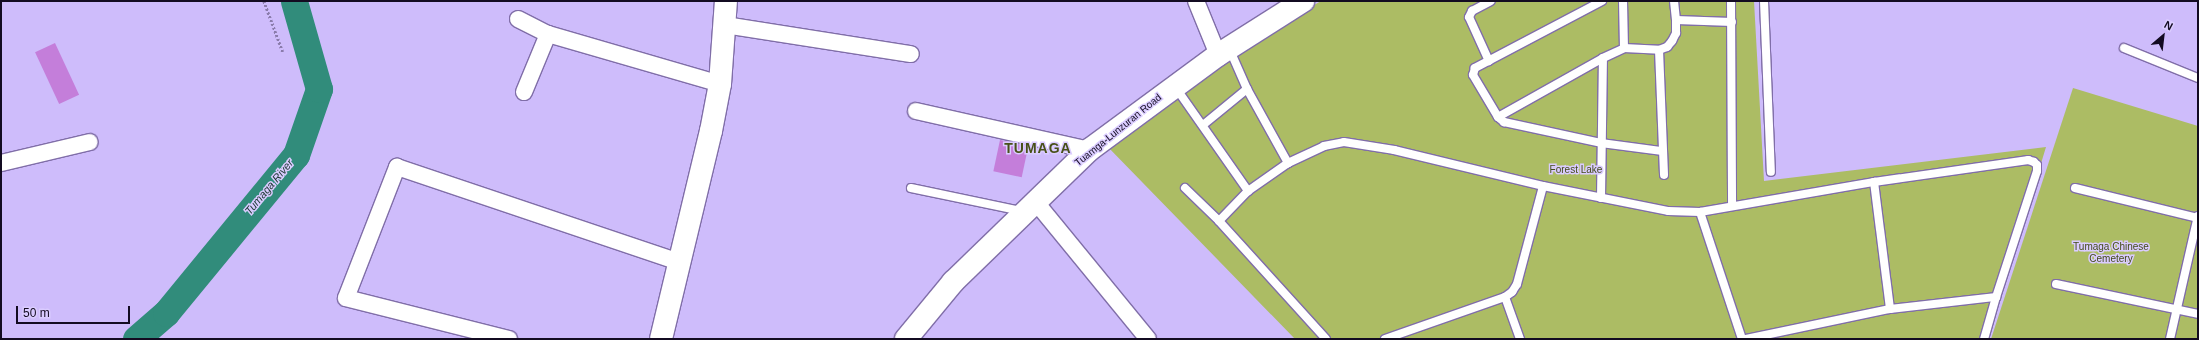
<!DOCTYPE html>
<html>
<head>
<meta charset="utf-8">
<style>
	body { margin:0 }
	#map { position:relative; width:2199px; height:340px; overflow:hidden; background:#cebcfb; font-family:Helvetica,sans-serif }
	div>[style] { position:absolute }
	[style*='--x'] { left:calc(var(--x)*1px); top:calc(var(--y)*1px); width:calc(var(--w)*1px); rotate:calc(var(--a)*1deg) }
	.green>* { inset:0; background:#acbc64 }
	.river>* { height:27px; margin:-13.5px; padding:0 13.5px; transform-origin:13.5px; border-radius:13.5px; background:#318c7b }
	.building>* { inset:0; background:#c47eda; transform-origin:0 0 }
	.path>* { height:2.5px; margin-top:-1.25px; transform-origin:0; background:repeating-linear-gradient(90deg,#8a7bab 0 2px,transparent 0 4px) }
	.roads { filter:drop-shadow(1px 0 #806ea8) drop-shadow(-1px 0 #806ea8) drop-shadow(0 1px #806ea8) drop-shadow(0 -1px #806ea8) }
	.lane>* { height:8px; margin:-4px; padding:0 4px; transform-origin:4px; border-radius:4px; background:#fff }
	.street>* { height:16px; margin:-8px; padding:0 8px; transform-origin:8px; border-radius:8px; background:#fff }
	.secondary>* { height:22px; margin:-11px; padding:0 11px; transform-origin:11px; border-radius:11px; background:#fff }
	span { translate:-50% -50%; white-space:nowrap; text-align:center; line-height:1.15; -webkit-text-stroke:3px #daccff; paint-order:stroke }
	.street-label { font-size:10px; color:#130b21 }
	.park-label { font-size:10px; color:#444c1b }
	.water-label { font-size:11px; color:#1a3630; font-style:italic }
	.district-label { font-size:14px; color:#485118; font-weight:700; letter-spacing:1px }
	.frame { position:absolute; inset:0; border:2px solid #130b21; pointer-events:none }
	.north { position:absolute; left:2143px; top:16px; width:40px; height:40px; -webkit-text-stroke:3px #daccff; paint-order:stroke; rotate:28deg; font-size:11px; font-weight:700; line-height:16px; text-align:center; color:#130b21 }
	.north::after { content:''; display:block; margin:auto; width:14px; height:18px; background:#130b21; clip-path:polygon(50% 0,100% 100%,50% 72%,0 100%) }
	.scale { position:absolute; left:16px; top:306px; width:114px; height:18px; box-sizing:border-box; border:2px solid #130b21; border-top:0; padding-left:5px; font-size:12px; line-height:14px; white-space:nowrap; color:#130b21; -webkit-text-stroke:3px #daccff; paint-order:stroke }
</style>
</head>
<body>
<div id="map">
	<div class="green">
		<i style="clip-path:polygon(1321px 1px,1754px 1px,1764px 181px,2046px 147px,1988px 339px,1295px 339px,1105px 144px,1235px 51px)"></i>
		<i style="clip-path:polygon(2073px 88px,2198px 126px,2198px 339px,1991px 339px)"></i>
	</div>
	<div class="river">
		<i style="--x:136;--y:339;--w:40;--a:-41"></i>
		<i style="--x:166;--y:313;--w:205;--a:-50.6"></i>
		<i style="--x:296;--y:155;--w:70;--a:-70.8"></i>
		<i style="--x:319;--y:89;--w:91;--a:-105.9"></i>
	</div>
	<div class="building">
		<i style="left:55px;top:43px;width:57px;height:22px;rotate:65deg"></i>
		<i style="left:1000px;top:140px;width:29px;height:32px;rotate:12deg"></i>
	</div>
	<div class="path">
		<i style="--x:264;--y:1;--w:54;--a:69.6"></i>
	</div>
	<div class="roads">
		<div class="lane">
			<i style="--x:1602;--y:1;--w:144;--a:152.2"></i>
			<i style="--x:1475;--y:68;--w:7;--a:106"></i>
			<i style="--x:1473;--y:75;--w:49;--a:59.2"></i>
			<i style="--x:1498;--y:117;--w:8;--a:40"></i>
			<i style="--x:1504;--y:122;--w:99;--a:12.2"></i>
			<i style="--x:1601;--y:143;--w:62;--a:7.5"></i>
			<i style="--x:1623;--y:1;--w:47;--a:88.8"></i>
			<i style="--x:1674;--y:1;--w:19;--a:84"></i>
			<i style="--x:1676;--y:20;--w:56;--a:2"></i>
			<i style="--x:1731;--y:1;--w:205;--a:89.7"></i>
			<i style="--x:1764;--y:1;--w:171;--a:87.7"></i>
			<i style="--x:1229;--y:48;--w:45;--a:66.3"></i>
			<i style="--x:1247;--y:89;--w:85;--a:61"></i>
			<i style="--x:2124;--y:48;--w:80;--a:22.1"></i>
			<i style="--x:1659;--y:50;--w:9;--a:-21"></i>
			<i style="--x:1667;--y:47;--w:8;--a:-50"></i>
			<i style="--x:1672;--y:41;--w:9;--a:-63"></i>
			<i style="--x:1676;--y:33;--w:13;--a:-90"></i>
			<i style="--x:1489;--y:61;--w:48;--a:-114.4"></i>
			<i style="--x:1469;--y:17;--w:7;--a:-63"></i>
			<i style="--x:1472;--y:11;--w:21;--a:-28"></i>
			<i style="--x:1176;--y:88;--w:126;--a:55"></i>
			<i style="--x:1498;--y:117;--w:120;--a:-29.3"></i>
			<i style="--x:1603;--y:58;--w:23;--a:-25"></i>
			<i style="--x:1624;--y:48;--w:35;--a:3"></i>
			<i style="--x:1659;--y:50;--w:125;--a:87.7"></i>
			<i style="--x:1203;--y:125;--w:57;--a:-39.3"></i>
			<i style="--x:1874;--y:182;--w:128;--a:82.8"></i>
			<i style="--x:911;--y:188;--w:112;--a:11.8"></i>
			<i style="--x:1185;--y:188;--w:47;--a:44.1"></i>
			<i style="--x:1219;--y:221;--w:159;--a:47.8"></i>
			<i style="--x:2075;--y:188;--w:127;--a:13.7"></i>
			<i style="--x:1601;--y:198;--w:140;--a:-89.2"></i>
			<i style="--x:1700;--y:212;--w:134;--a:71.7"></i>
			<i style="--x:1219;--y:221;--w:42;--a:-46"></i>
			<i style="--x:1248;--y:191;--w:49;--a:-35"></i>
			<i style="--x:1288;--y:163;--w:40;--a:-25"></i>
			<i style="--x:1324;--y:146;--w:20;--a:-11"></i>
			<i style="--x:1344;--y:142;--w:51;--a:9.1"></i>
			<i style="--x:1394;--y:150;--w:153;--a:13.6"></i>
			<i style="--x:1543;--y:186;--w:127;--a:11.3"></i>
			<i style="--x:1668;--y:211;--w:32;--a:2"></i>
			<i style="--x:1700;--y:212;--w:177;--a:-9.8"></i>
			<i style="--x:1874;--y:182;--w:156;--a:-8.1"></i>
			<i style="--x:2028;--y:160;--w:6;--a:18"></i>
			<i style="--x:2034;--y:162;--w:4;--a:45"></i>
			<i style="--x:2037;--y:165;--w:6;--a:90"></i>
			<i style="--x:2037;--y:171;--w:133;--a:108"></i>
			<i style="--x:1996;--y:297;--w:44;--a:105.9"></i>
			<i style="--x:2056;--y:284;--w:145;--a:11.9"></i>
			<i style="--x:1505;--y:297;--w:45;--a:70.3"></i>
			<i style="--x:1385;--y:339;--w:127;--a:-19.3"></i>
			<i style="--x:1505;--y:297;--w:9;--a:-36"></i>
			<i style="--x:1512;--y:292;--w:9;--a:-58"></i>
			<i style="--x:1517;--y:284;--w:101;--a:-75.1"></i>
			<i style="--x:1746;--y:339;--w:147;--a:-11.8"></i>
			<i style="--x:1890;--y:309;--w:107;--a:-6.5"></i>
			<i style="--x:2170;--y:339;--w:126;--a:-77.2"></i>
		</div>
		<div class="street">
			<i style="--x:1196;--y:1;--w:58;--a:67.8"></i>
			<i style="--x:518;--y:19;--w:34;--a:27"></i>
			<i style="--x:548;--y:34;--w:179;--a:16.2"></i>
			<i style="--x:725;--y:25;--w:188;--a:8.9"></i>
			<i style="--x:524;--y:92;--w:63;--a:-67.5"></i>
			<i style="--x:916;--y:111;--w:177;--a:12.7"></i>
			<i style="--x:1;--y:163;--w:91;--a:-13.3"></i>
			<i style="--x:1035;--y:201;--w:178;--a:50.7"></i>
			<i style="--x:509;--y:339;--w:168;--a:-165.9"></i>
			<i style="--x:346;--y:298;--w:141;--a:-68.7"></i>
			<i style="--x:397;--y:167;--w:298;--a:18.6"></i>
		</div>
		<div class="secondary">
			<i style="--x:661;--y:339;--w:214;--a:-76.5"></i>
			<i style="--x:711;--y:131;--w:48;--a:-79.2"></i>
			<i style="--x:720;--y:84;--w:83;--a:-85.9"></i>
			<i style="--x:906;--y:339;--w:74;--a:-50.5"></i>
			<i style="--x:953;--y:282;--w:190;--a:-44.1"></i>
			<i style="--x:1089;--y:150;--w:160;--a:-36.4"></i>
			<i style="--x:1218;--y:55;--w:101;--a:-32.4"></i>
		</div>
	</div>
	<div class="street-label">
		<span style="left:1118px;top:130px;rotate:-39deg">Tuamga-Lunzuran Road</span>
	</div>
	<div class="park-label">
		<span style="left:1576px;top:170px">Forest Lake</span>
		<span style="left:2111px;top:252px">Tumaga Chinese<br>Cemetery</span>
	</div>
	<div class="water-label">
		<span style="left:269px;top:187px;rotate:-50deg">Tumaga River</span>
	</div>
	<div class="district-label">
		<span style="left:1038px;top:148px">TUMAGA</span>
	</div>
	<div class="frame"></div>
	<div class="north">N</div>
	<div class="scale">50 m</div>
</div>
</body>
</html>
